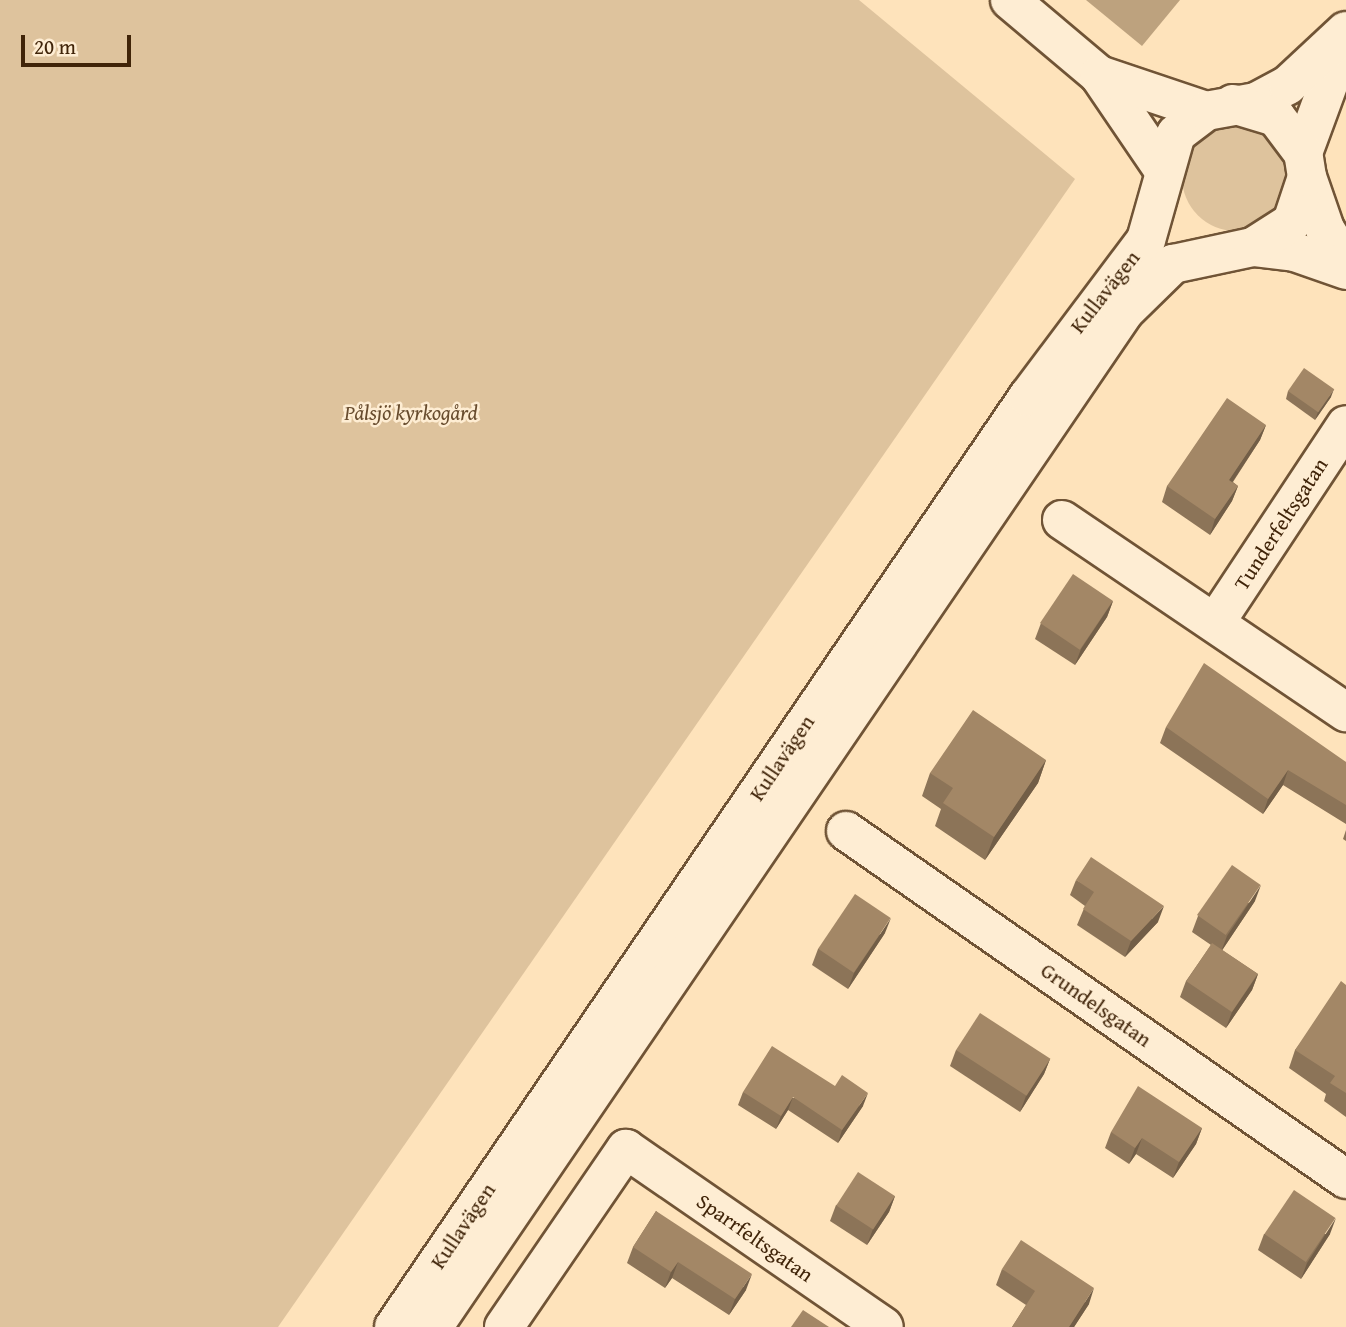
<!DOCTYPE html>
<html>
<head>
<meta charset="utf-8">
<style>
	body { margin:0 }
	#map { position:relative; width:1346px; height:1327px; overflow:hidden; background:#fee3bb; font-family:"Gentium Book Plus",serif }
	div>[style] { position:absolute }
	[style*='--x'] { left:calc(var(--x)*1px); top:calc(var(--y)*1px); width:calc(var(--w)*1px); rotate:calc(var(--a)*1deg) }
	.green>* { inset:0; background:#dec39d }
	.round { border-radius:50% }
	.water>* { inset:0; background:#bda27e }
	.roads { filter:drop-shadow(2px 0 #705436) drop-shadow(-2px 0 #705436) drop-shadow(0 2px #705436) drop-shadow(0 -2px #705436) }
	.minor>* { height:38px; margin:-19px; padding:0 19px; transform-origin:19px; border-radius:19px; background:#feedd3 }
	.wall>* { inset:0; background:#8c7458 }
	.shaded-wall>* { inset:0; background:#725e47 }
	.building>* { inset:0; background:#a38766; transform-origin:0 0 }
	span { translate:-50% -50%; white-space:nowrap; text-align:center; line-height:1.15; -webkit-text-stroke:5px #feedd3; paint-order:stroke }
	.street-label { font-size:21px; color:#402409 }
	.park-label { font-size:21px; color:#684c2e; font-style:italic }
	.scale { position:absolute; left:21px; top:35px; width:110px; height:32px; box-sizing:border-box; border:4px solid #402409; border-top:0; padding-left:9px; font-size:21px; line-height:24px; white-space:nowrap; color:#402409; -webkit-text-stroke:5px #feedd3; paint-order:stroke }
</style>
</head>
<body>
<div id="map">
	<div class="green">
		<i style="clip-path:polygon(0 0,859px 0,1075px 179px,278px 1327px,0 1327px)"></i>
		<i class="round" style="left:1182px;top:123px;width:108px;height:108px"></i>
	</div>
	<div class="water">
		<i style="clip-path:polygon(1086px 0,1180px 0,1142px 46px)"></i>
	</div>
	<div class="roads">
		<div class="minor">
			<i style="--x:1010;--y:0;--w:116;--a:40.1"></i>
			<i style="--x:1099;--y:75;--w:114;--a:55.8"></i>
			<i style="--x:1099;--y:75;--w:113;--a:18.6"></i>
			<i style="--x:1303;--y:153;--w:113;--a:-69.8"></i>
			<i style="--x:1307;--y:177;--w:55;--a:70.9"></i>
			<i style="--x:1325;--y:229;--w:39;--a:58"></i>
			<i style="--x:1253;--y:247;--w:42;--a:6.8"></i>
			<i style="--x:1295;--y:252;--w:54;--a:19.4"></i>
			<i style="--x:1062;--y:520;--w:343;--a:34.1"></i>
			<i style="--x:1215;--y:623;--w:237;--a:-56.5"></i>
			<i style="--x:846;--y:831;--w:609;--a:34.84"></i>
			<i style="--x:394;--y:1327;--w:1126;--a:-55.72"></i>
			<i style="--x:1028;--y:397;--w:196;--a:-53.1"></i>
			<i style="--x:1146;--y:240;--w:110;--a:-74.2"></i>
			<i style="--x:1176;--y:134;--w:38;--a:-37"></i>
			<i style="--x:1206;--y:111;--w:51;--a:-10.2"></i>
			<i style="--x:1256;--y:102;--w:36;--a:-28"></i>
			<i style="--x:1288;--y:85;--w:79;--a:-43"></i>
			<i style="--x:433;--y:1327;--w:1228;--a:-55.75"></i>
			<i style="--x:1124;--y:312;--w:69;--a:-44.4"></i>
			<i style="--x:1173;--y:264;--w:82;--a:-12"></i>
			<i style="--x:1253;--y:247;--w:46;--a:-32.7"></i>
			<i style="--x:1292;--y:222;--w:47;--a:-71.6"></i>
			<i style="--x:1307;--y:177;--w:24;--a:-99"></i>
			<i style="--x:1303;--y:153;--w:45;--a:-126.9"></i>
			<i style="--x:1276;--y:117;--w:45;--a:-163.2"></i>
			<i style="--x:504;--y:1327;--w:216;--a:-55.6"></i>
			<i style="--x:626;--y:1149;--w:313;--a:34.6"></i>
		</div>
	</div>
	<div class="wall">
		<i style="clip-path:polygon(1288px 391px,1331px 397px,1315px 420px,1286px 399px)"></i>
		<i style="clip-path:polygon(1266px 425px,1260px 440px,1233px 482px,1238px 486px,1232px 501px,1210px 535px,1162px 502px,1167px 486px)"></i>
		<i style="clip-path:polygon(1113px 601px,1107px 617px,1075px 665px,1035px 639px,1041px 623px)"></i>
		<i style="clip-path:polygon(1166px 727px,1346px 762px,1346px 824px,1283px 785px,1263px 814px,1160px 743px)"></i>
		<i style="clip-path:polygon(1046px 760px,1038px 783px,985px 860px,935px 826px,941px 809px,922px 796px,930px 773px)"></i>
		<i style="clip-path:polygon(1346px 830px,1346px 841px,1343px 839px)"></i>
		<i style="clip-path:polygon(1076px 880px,1158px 922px,1125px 957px,1077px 925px,1085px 906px,1070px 895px)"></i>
		<i style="clip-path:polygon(1255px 901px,1222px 950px,1258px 974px,1252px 990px,1226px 1028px,1180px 997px,1186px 981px,1211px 945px,1192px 932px,1198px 916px)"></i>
		<i style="clip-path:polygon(885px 933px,848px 989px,812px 965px,818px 949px)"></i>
		<i style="clip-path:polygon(1346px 985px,1346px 1117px,1324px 1101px,1326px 1094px,1289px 1068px,1295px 1050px)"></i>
		<i style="clip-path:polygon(956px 1050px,1050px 1059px,1044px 1074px,1020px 1112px,950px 1066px)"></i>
		<i style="clip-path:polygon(743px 1092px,863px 1106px,838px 1143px,788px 1110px,776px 1129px,738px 1105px)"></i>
		<i style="clip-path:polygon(1202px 1128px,1196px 1144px,1173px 1178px,1136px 1154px,1129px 1164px,1105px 1148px,1111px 1132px)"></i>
		<i style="clip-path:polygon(895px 1196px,889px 1212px,867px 1245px,830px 1221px,836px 1205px)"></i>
		<i style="clip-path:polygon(656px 1211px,746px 1290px,729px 1315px,672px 1278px,665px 1288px,627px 1263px,633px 1247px)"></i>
		<i style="clip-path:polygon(1264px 1234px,1330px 1234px,1301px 1279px,1258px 1250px)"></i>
		<i style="clip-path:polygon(1002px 1269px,1089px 1304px,1074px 1327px,1012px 1327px,1026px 1305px,996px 1285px)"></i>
	</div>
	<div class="shaded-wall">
		<i style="clip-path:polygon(1334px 389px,1331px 397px,1315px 420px,1318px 412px)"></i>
		<i style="clip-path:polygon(1266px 425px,1260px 440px,1223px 496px,1229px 480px)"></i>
		<i style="clip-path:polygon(1238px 486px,1232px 501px,1210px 535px,1215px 519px)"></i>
		<i style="clip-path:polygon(1113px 601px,1107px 617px,1075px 665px,1081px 649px)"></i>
		<i style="clip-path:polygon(1046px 760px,1038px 783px,985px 860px,994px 837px)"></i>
		<i style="clip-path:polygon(1288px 770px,1283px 785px,1263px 814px,1268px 799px)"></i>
		<i style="clip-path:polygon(1261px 885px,1255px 901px,1221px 952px,1227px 936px)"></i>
		<i style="clip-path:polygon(1164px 906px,1158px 922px,1125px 957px,1131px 941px)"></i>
		<i style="clip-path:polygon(891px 918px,885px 933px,848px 989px,854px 973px)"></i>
		<i style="clip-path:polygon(1258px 974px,1252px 990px,1226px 1028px,1232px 1012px)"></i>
		<i style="clip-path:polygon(1050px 1059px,1044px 1074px,1020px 1112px,1026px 1096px)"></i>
		<i style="clip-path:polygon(868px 1093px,863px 1106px,838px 1143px,842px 1130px)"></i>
		<i style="clip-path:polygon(793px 1097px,788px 1110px,776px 1129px,781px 1116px)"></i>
		<i style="clip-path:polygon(1202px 1128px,1196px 1144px,1173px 1178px,1179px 1162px)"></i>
		<i style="clip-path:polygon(1142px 1138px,1136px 1154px,1129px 1164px,1135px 1148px)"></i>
		<i style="clip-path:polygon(895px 1196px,889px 1212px,867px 1245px,873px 1229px)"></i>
		<i style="clip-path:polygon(1336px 1218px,1330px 1234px,1301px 1279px,1307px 1263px)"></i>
		<i style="clip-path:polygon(678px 1262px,672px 1278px,665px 1288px,671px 1272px)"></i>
		<i style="clip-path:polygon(752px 1274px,746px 1290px,729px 1315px,735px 1299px)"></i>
		<i style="clip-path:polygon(1094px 1288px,1089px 1304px,1074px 1327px,1069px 1327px)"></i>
	</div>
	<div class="building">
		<i style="left:1304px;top:368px;width:37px;height:28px;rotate:35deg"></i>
		<i style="clip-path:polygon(1227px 398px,1266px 425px,1229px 480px,1238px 486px,1215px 519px,1167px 486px)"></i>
		<i style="left:1073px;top:574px;width:48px;height:59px;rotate:34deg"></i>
		<i style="clip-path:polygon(1204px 663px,1346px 762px,1346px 805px,1288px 770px,1268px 799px,1166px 727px)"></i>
		<i style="clip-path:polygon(973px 710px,1046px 760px,994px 837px,943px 803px,953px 788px,930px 773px)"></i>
		<i style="clip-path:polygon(1091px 857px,1164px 906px,1131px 941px,1083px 909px,1094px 892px,1076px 880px)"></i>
		<i style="left:1232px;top:865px;width:35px;height:61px;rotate:35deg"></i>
		<i style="left:855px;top:894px;width:43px;height:66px;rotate:34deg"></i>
		<i style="left:1212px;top:943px;width:55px;height:46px;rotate:34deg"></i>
		<i style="clip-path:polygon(1341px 981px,1346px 985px,1346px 1093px,1330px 1083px,1335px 1076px,1295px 1050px)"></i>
		<i style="left:980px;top:1013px;width:84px;height:44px;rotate:33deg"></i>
		<i style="clip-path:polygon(772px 1046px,835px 1086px,842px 1075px,868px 1093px,842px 1130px,793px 1097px,781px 1116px,743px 1092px)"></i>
		<i style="clip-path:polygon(1138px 1086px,1202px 1128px,1179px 1162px,1142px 1138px,1135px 1148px,1111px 1132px)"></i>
		<i style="left:858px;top:1172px;width:44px;height:40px;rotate:33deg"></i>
		<i style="left:1294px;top:1190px;width:50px;height:53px;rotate:34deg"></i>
		<i style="clip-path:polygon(656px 1211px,752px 1274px,735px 1299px,678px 1262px,671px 1272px,633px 1247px)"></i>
		<i style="clip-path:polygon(1021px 1240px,1094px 1288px,1069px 1327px,1012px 1327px,1035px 1291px,1002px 1269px)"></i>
		<i style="clip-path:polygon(803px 1310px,829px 1327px,791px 1327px)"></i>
	</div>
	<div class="street-label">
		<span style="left:1105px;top:292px;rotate:-52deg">Kullavägen</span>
		<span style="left:1281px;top:524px;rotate:-57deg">Tunderfeltsgatan</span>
		<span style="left:782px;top:758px;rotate:-56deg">Kullavägen</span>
		<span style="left:1096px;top:1005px;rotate:35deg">Grundelsgatan</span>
		<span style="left:463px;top:1226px;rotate:-56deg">Kullavägen</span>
		<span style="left:755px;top:1238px;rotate:35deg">Sparrfeltsgatan</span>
	</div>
	<div class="park-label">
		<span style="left:411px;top:413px">Pålsjö kyrkogård</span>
	</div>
	<div class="scale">20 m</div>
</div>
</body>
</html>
